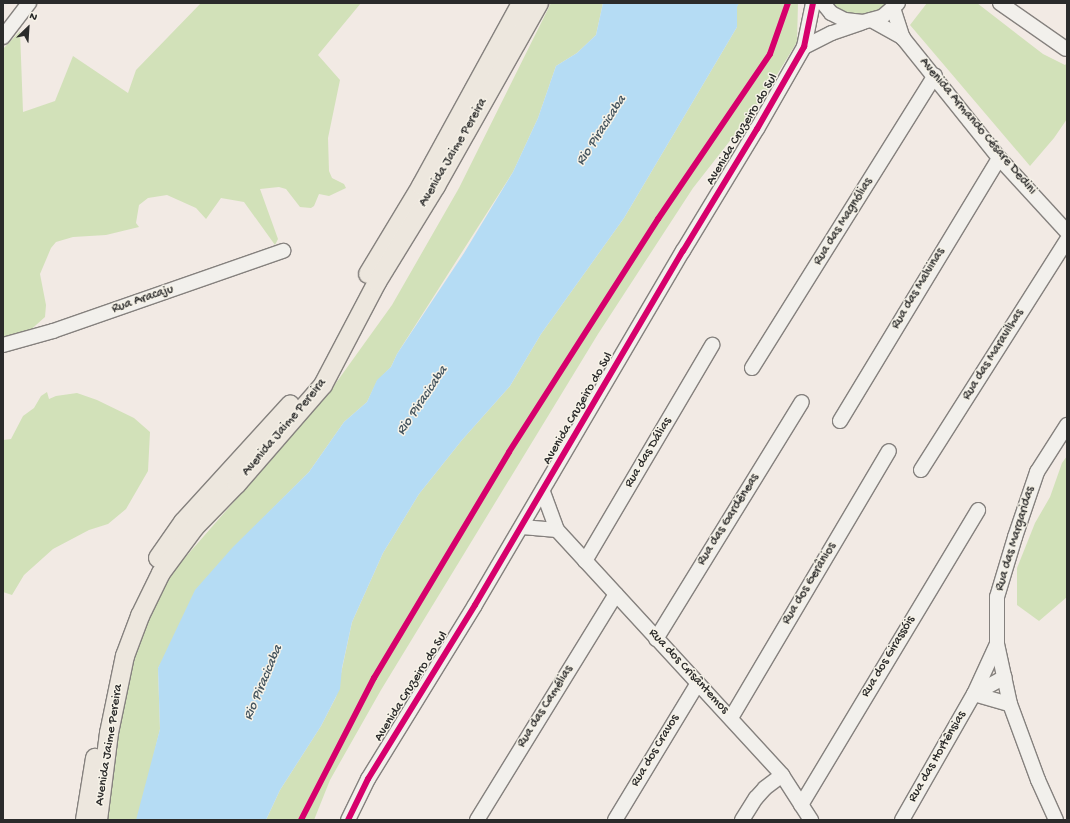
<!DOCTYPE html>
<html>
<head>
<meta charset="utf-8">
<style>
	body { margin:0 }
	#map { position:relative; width:1070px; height:823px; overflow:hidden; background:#f2eae4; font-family:"Gochi Hand",sans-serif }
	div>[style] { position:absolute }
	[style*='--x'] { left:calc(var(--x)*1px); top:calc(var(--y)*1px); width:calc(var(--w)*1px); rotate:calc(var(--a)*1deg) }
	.green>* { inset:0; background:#d2e1b9 }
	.water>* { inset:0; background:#b5dcf4 }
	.roads { filter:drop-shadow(1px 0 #85817e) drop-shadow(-1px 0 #85817e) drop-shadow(0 1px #85817e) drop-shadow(0 -1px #85817e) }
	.minor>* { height:14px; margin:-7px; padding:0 7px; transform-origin:7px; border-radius:7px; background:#f2f0ec }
	.major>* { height:18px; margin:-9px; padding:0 9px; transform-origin:9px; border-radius:9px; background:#ede7de }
	.cycleway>* { height:6px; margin:-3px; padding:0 3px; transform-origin:3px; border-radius:3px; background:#d6006c }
	span { translate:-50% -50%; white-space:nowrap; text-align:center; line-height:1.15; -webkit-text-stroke:3px #f7f3e8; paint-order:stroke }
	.street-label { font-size:13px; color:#2b2b2b }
	.water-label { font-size:14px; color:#47565f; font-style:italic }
	.frame { position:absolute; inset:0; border:4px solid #2b2b2b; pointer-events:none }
	.north { position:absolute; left:8px; top:8px; width:40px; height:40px; -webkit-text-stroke:3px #f7f3e8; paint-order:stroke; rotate:25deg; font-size:11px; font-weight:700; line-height:16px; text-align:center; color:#2b2b2b }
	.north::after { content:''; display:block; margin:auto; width:14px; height:18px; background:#2b2b2b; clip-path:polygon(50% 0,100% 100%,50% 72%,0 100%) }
</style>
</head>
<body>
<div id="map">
	<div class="green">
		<i style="clip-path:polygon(201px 3px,361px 3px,318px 55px,340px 80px,328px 138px,329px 171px,332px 178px,344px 184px,346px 188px,329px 196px,319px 194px,314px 206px,311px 208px,300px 207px,286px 189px,279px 187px,260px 189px,278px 239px,275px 245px,244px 202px,221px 198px,206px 219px,196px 208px,167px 195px,148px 198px,139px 205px,136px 223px,139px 227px,106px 235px,73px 237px,56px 242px,51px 248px,40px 274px,46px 305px,45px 317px,26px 334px,3px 341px,3px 49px,20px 31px,23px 112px,55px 101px,73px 56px,128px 93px,136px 70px)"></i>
		<i style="clip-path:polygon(551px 3px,603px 3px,596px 35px,577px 53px,556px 66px,538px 118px,513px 172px,397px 354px,391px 367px,377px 381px,367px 402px,344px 422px,309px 472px,234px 547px,158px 668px,160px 729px,138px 820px,104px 820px,118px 736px,135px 657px,149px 616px,169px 576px,328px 394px,392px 305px,459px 188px)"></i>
		<i style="clip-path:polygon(739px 3px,798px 3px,797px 42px,761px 101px,693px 188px,598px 334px,381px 690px,330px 780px,314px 820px,266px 820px,280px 790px,321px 726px,336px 697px,352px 622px,383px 553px,419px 494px,462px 440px,510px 386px,541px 334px,624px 218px,737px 27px,737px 6px)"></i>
		<i style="clip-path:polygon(829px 3px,889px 3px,883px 9px,869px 14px,855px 15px,840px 11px)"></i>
		<i style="clip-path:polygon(927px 3px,977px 3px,1043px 54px,1065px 65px,1067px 63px,1067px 119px,1054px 138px,1030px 166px,910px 25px)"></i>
		<i style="clip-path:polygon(47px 392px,49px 399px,56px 396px,77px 393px,97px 400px,134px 418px,150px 432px,148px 471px,126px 509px,108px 524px,89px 530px,53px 549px,24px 575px,12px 595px,3px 592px,3px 440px,11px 439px,23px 416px,34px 408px,41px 396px)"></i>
		<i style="clip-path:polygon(1067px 456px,1067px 597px,1039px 621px,1017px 605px,1017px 568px,1035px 523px,1050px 497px,1062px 463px)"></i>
	</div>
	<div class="water">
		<i style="clip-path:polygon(603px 3px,739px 3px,737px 7px,737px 27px,624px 218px,541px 334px,510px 386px,462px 440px,419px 494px,383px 553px,352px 622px,342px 668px,340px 689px,321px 726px,280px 790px,266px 820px,136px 820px,160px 729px,158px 668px,195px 590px,233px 547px,309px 472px,344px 422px,367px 402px,377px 380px,391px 367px,397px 354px,464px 253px,513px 172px,538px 118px,556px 66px,577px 53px,596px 35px)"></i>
	</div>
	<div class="roads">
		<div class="minor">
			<i style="--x:823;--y:3;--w:13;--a:51"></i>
			<i style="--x:831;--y:13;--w:16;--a:27"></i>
			<i style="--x:845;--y:20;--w:18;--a:6"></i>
			<i style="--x:863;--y:22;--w:20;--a:-15"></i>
			<i style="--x:882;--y:17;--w:21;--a:-41"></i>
			<i style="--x:1000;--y:3;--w:80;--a:34.9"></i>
			<i style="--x:893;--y:8;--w:32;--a:72"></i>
			<i style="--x:871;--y:20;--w:37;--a:29"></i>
			<i style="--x:903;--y:38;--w:154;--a:51.3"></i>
			<i style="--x:999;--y:158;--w:100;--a:47.4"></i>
			<i style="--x:3;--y:37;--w:43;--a:-52.6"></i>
			<i style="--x:804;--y:47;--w:31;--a:-27"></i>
			<i style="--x:832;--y:33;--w:31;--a:-19"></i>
			<i style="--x:3;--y:345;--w:52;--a:-15.6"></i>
			<i style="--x:53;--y:331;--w:244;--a:-19.2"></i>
			<i style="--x:752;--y:368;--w:345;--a:-58"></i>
			<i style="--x:840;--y:421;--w:307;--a:-58.8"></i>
			<i style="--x:921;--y:470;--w:272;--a:-57.6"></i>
			<i style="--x:543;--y:492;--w:40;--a:69.8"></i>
			<i style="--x:557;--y:530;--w:333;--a:47.4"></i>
			<i style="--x:782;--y:775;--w:54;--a:57.2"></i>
			<i style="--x:522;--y:527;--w:35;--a:5"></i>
			<i style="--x:585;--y:561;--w:251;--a:-59.5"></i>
			<i style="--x:656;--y:639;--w:278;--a:-58.4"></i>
			<i style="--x:974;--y:694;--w:37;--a:16"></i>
			<i style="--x:974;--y:694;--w:35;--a:-29"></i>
			<i style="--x:731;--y:718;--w:310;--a:-59.4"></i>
			<i style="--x:801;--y:805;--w:344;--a:-59"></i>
			<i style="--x:348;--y:820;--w:46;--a:-64"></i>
			<i style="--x:368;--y:779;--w:204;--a:-58.4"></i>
			<i style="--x:475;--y:605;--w:411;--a:-59.6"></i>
			<i style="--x:683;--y:251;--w:143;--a:-58.8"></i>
			<i style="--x:757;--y:129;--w:95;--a:-60.2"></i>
			<i style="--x:804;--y:47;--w:45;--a:-78.4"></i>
			<i style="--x:477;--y:820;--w:265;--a:-58.4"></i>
			<i style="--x:615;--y:820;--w:160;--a:-58.8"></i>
			<i style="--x:742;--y:820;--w:26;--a:-58"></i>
			<i style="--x:756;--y:798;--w:13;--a:-48"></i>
			<i style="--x:765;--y:788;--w:21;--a:-37"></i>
			<i style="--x:902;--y:820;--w:145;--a:-60.3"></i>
			<i style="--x:974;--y:694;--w:55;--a:-65.3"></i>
			<i style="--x:1056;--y:820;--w:44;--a:-114.2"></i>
			<i style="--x:1038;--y:780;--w:81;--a:-110.2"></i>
			<i style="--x:1010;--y:704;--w:61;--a:-102.2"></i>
			<i style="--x:997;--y:644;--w:47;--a:-90"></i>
			<i style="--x:997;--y:597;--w:63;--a:-73.3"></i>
			<i style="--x:1015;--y:537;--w:69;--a:-71.3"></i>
			<i style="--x:1037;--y:472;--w:56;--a:-57.4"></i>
		</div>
		<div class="major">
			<i style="--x:368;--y:274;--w:103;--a:-58.9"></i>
			<i style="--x:421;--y:186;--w:209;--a:-61.3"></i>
			<i style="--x:158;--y:558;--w:44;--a:-55.2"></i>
			<i style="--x:183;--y:522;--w:159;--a:-47.6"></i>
			<i style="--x:85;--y:820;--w:63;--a:-80.8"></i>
			<i style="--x:98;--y:820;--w:88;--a:-82.8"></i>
			<i style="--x:109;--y:733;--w:79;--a:-78.3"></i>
			<i style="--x:125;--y:656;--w:43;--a:-69.4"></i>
			<i style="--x:140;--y:616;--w:48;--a:-64"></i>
			<i style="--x:161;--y:573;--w:57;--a:-53.5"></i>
			<i style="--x:195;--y:527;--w:60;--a:-45.7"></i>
			<i style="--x:237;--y:484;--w:131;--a:-49"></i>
			<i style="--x:323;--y:385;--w:116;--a:-62.3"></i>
			<i style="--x:377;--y:282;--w:113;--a:-58.4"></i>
			<i style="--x:436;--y:186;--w:210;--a:-60.6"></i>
		</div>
	</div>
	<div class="cycleway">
		<i style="--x:301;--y:820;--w:160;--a:-62.8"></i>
		<i style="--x:374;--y:678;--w:263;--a:-59.1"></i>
		<i style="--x:509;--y:452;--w:277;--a:-57.4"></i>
		<i style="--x:658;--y:219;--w:199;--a:-55.8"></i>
		<i style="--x:770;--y:54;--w:54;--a:-70.6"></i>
		<i style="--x:348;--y:820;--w:46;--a:-64"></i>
		<i style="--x:368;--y:779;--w:204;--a:-58.4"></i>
		<i style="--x:475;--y:605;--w:411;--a:-59.6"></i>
		<i style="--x:683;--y:251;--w:143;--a:-58.8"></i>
		<i style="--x:757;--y:129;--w:95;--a:-60.2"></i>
		<i style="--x:804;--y:47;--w:45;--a:-78.4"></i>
	</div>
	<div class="street-label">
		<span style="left:977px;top:127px;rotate:50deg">Avenida Armando Césare Dedini</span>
		<span style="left:743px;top:130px;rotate:-59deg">Avenida Cruzeiro do Sul</span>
		<span style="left:454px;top:153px;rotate:-60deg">Avenida Jaime Pereira</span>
		<span style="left:844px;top:222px;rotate:-58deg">Rua das Magnólias</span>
		<span style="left:919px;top:289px;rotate:-59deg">Rua das Malvinas</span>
		<span style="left:143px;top:300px;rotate:-19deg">Rua Aracaju</span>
		<span style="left:994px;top:355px;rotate:-58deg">Rua das Maravilhas</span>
		<span style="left:579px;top:409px;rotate:-60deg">Avenida Cruzeiro do Sul</span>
		<span style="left:285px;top:428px;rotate:-50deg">Avenida Jaime Pereira</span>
		<span style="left:649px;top:453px;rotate:-59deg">Rua das Dálias</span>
		<span style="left:729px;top:520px;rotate:-58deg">Rua das Gardêneas</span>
		<span style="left:1016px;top:539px;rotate:-73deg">Rua das Margaridas</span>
		<span style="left:810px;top:584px;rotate:-59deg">Rua dos Gerânios</span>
		<span style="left:889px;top:657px;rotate:-59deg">Rua dos Girassóis</span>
		<span style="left:688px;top:672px;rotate:47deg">Rua dos Crisântemos</span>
		<span style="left:412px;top:687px;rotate:-58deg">Avenida Cruzeiro do Sul</span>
		<span style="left:546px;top:707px;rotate:-58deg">Rua das Camélias</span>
		<span style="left:110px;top:745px;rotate:-81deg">Avenida Jaime Pereira</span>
		<span style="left:656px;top:751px;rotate:-59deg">Rua dos Cravos</span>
		<span style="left:938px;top:757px;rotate:-60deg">Rua das Hortênsias</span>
	</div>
	<div class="water-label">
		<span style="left:602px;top:131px;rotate:-57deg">Rio Piracicaba</span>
		<span style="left:423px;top:401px;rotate:-56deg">Rio Piracicaba</span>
		<span style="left:264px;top:683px;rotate:-67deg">Rio Piracicaba</span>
	</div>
	<div class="frame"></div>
	<div class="north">N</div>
</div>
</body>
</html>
